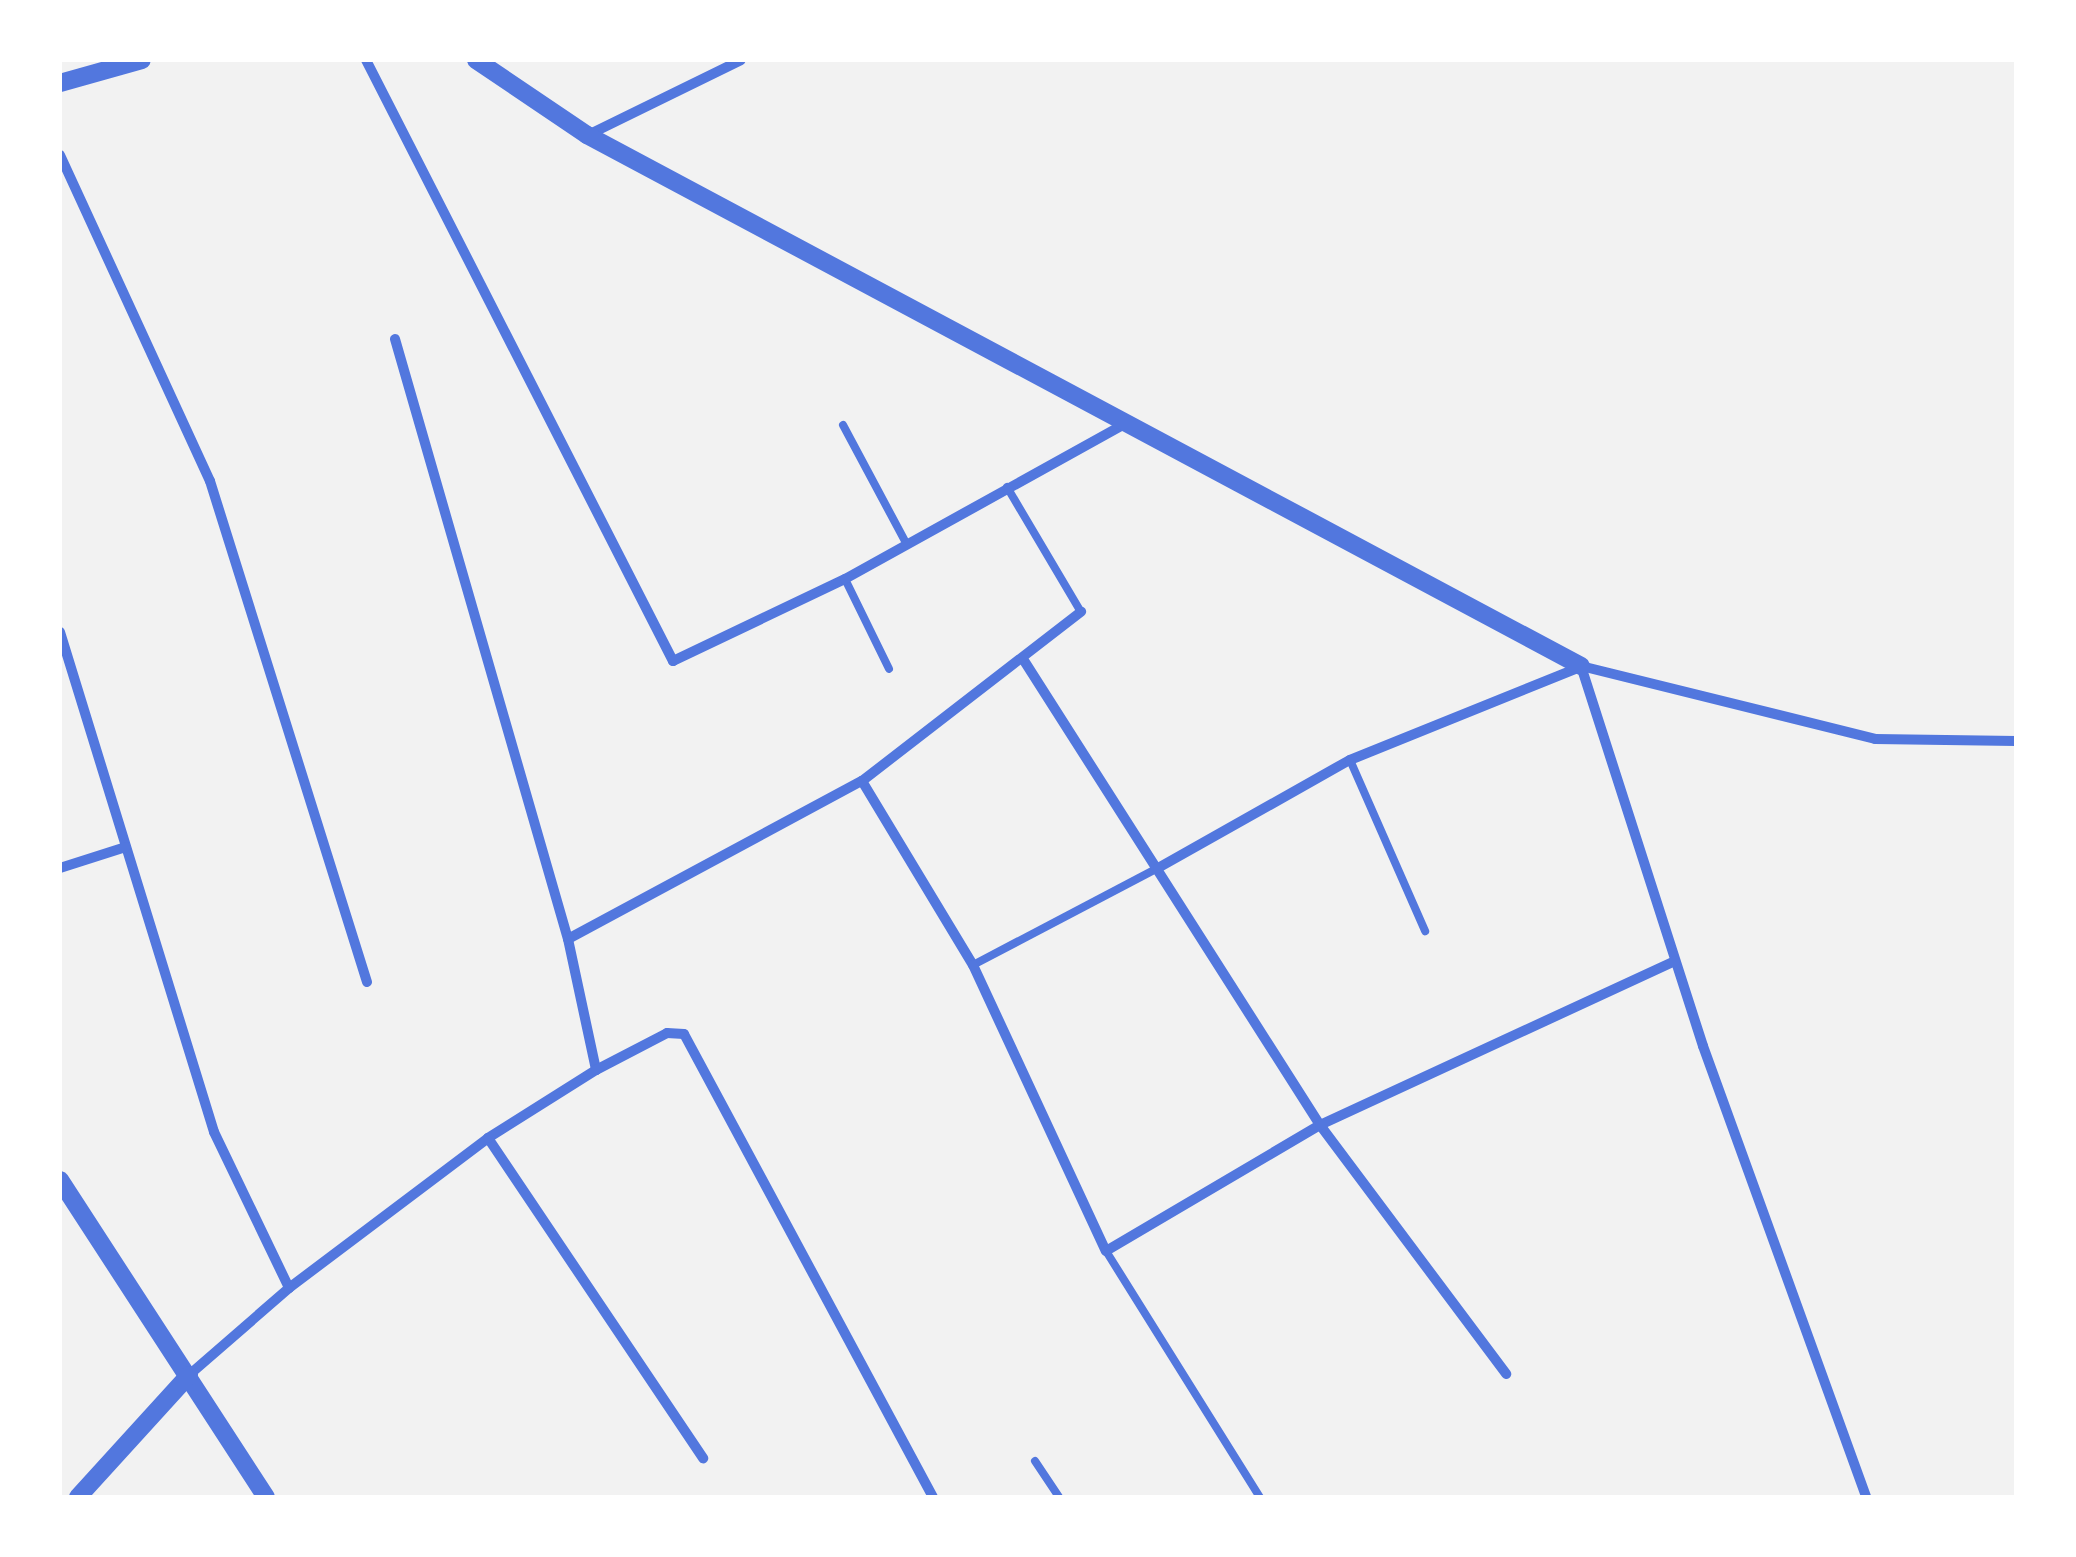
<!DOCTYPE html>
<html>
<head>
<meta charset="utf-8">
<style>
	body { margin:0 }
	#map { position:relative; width:2076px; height:1557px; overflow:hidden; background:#f2f2f2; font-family:Helvetica,sans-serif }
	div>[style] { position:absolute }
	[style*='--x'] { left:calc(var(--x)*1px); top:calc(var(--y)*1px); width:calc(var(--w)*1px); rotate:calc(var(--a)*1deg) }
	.service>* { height:8px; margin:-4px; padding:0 4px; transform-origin:4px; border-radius:4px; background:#5277de }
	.minor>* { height:10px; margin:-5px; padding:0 5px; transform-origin:5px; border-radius:5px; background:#5277de }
	.tertiary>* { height:18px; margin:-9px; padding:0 9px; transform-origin:9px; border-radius:9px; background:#5277de }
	span { translate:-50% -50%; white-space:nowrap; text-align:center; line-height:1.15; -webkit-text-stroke:10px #fff; paint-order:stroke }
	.frame { position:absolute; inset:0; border:62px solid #fff; pointer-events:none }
</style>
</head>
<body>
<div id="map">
	<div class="service">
		<i style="--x:843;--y:425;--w:134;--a:61.9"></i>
		<i style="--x:1007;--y:487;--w:145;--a:59.4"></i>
		<i style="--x:845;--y:579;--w:100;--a:63.9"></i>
		<i style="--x:1350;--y:760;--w:187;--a:66.3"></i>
		<i style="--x:973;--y:965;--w:209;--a:-27.7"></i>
		<i style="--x:1106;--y:1251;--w:290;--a:58"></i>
		<i style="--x:1035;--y:1461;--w:43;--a:56.3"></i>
	</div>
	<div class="minor">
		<i style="--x:366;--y:60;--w:675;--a:62.94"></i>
		<i style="--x:673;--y:661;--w:191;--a:-25.5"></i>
		<i style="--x:845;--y:579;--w:322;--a:-29"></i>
		<i style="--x:588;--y:135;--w:170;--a:-26.1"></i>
		<i style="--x:60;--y:155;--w:359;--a:65.3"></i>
		<i style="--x:210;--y:481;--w:525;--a:72.6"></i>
		<i style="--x:395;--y:339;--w:624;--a:73.92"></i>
		<i style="--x:568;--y:939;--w:134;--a:77.9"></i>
		<i style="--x:60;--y:632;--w:523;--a:72.88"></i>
		<i style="--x:214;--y:1132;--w:173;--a:64.3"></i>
		<i style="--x:1023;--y:659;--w:553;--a:57.49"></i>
		<i style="--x:1320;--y:1125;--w:311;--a:53.2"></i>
		<i style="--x:1581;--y:666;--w:399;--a:72.2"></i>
		<i style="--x:1703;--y:1046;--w:480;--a:70.1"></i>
		<i style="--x:1581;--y:666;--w:303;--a:13.9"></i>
		<i style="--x:1875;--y:739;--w:141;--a:0.8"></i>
		<i style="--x:862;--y:781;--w:215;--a:58.9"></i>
		<i style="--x:973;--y:965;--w:315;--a:65.1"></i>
		<i style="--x:1106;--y:1251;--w:248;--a:-30.5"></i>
		<i style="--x:1320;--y:1125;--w:391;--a:-24.8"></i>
		<i style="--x:60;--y:868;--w:69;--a:-17.7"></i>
		<i style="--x:1158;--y:868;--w:220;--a:-29.4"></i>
		<i style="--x:1350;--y:760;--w:248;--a:-22"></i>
		<i style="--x:568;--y:939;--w:334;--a:-28.3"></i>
		<i style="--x:862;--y:781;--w:277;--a:-37.7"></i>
		<i style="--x:488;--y:1138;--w:386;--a:56.1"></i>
		<i style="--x:189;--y:1375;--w:133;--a:-41"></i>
		<i style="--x:289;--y:1288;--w:249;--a:-37"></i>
		<i style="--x:488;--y:1138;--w:128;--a:-32.2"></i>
		<i style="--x:596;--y:1070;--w:80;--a:-27.5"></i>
		<i style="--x:667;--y:1033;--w:17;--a:3"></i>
		<i style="--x:684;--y:1034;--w:526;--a:61.73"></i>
	</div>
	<div class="tertiary">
		<i style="--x:476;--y:60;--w:134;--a:34"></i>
		<i style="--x:587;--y:135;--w:1127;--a:28.11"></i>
		<i style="--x:60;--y:83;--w:85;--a:-15.7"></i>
		<i style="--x:60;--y:1180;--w:378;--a:57"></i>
		<i style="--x:78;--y:1497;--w:165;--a:-47.7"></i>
	</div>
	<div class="frame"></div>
</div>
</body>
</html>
